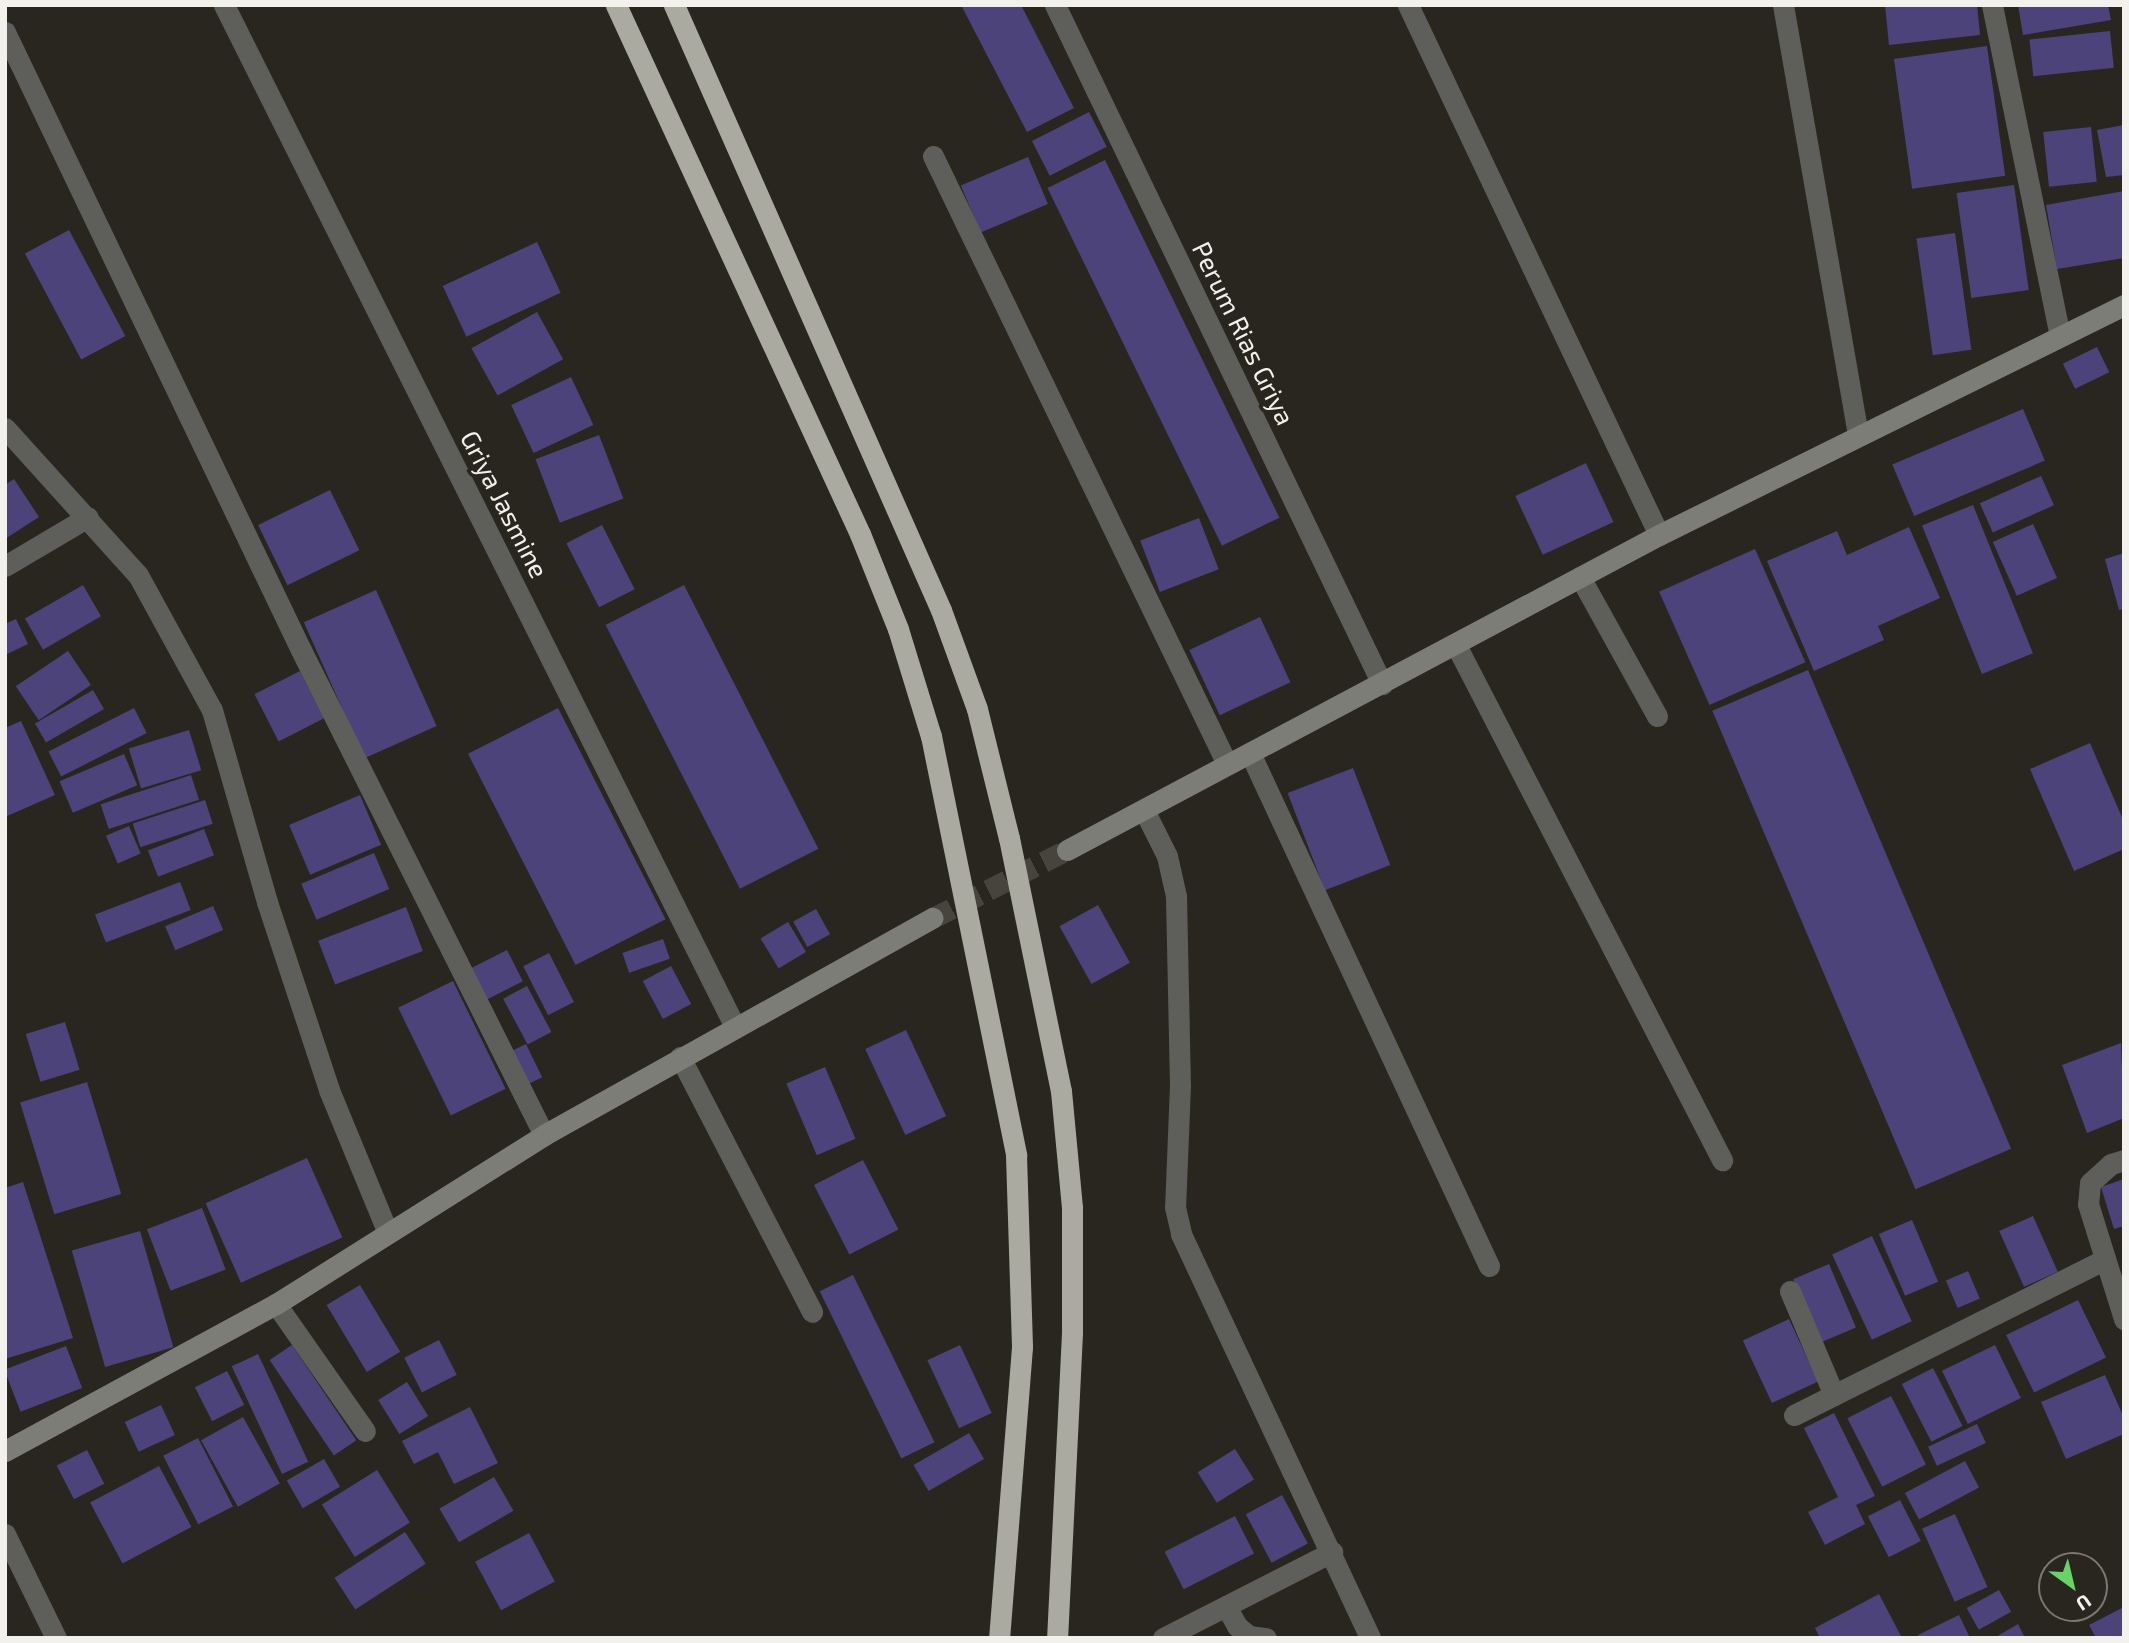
<!DOCTYPE html>
<html>
<head>
<meta charset="utf-8">
<style>
	body { margin:0 }
	#map { position:relative; width:2129px; height:1643px; overflow:hidden; background:#29261f; font-family:"Exo 2",sans-serif }
	div>[style] { position:absolute }
	[style*='--x'] { left:calc(var(--x)*1px); top:calc(var(--y)*1px); width:calc(var(--w)*1px); rotate:calc(var(--a)*1deg) }
	.building>* { inset:0; background:#4b437a; transform-origin:0 0 }
	.secondary-tunnel>* { height:21px; margin-top:-10.5px; transform-origin:0; background:repeating-linear-gradient(90deg,#47443e 0 21px,transparent 0 31px) }
	.lane>* { height:21px; margin:-10.5px; padding:0 10.5px; transform-origin:10.5px; border-radius:10.5px; background:#5e5e5a }
	.street>* { height:21px; margin:-10.5px; padding:0 10.5px; transform-origin:10.5px; border-radius:10.5px; background:#5e5e5a }
	.secondary>* { height:21px; margin:-10.5px; padding:0 10.5px; transform-origin:10.5px; border-radius:10.5px; background:#7d7d77 }
	.highway>* { height:21px; margin:-10.5px; padding:0 10.5px; transform-origin:10.5px; border-radius:10.5px; background:#aaaaa1 }
	span { translate:-50% -50%; white-space:nowrap; text-align:center; line-height:1.15; -webkit-text-stroke:7px #29261f; paint-order:stroke }
	.street-label { font-size:26px; color:#f3f1ec }
	.frame { position:absolute; inset:0; border:7px solid #f3f1ec; pointer-events:none }
	.north { position:absolute; left:2038px; top:1552px; width:70px; height:70px; box-sizing:border-box; background:#29261f; border:2px solid #7a7771; border-radius:50%; rotate:146deg; font-size:19px; font-weight:700; line-height:28px; text-align:center; color:#f3f1ec }
	.north::after { content:''; display:block; margin:auto; width:24px; height:32px; background:#66d466; clip-path:polygon(50% 0,100% 100%,50% 72%,0 100%) }
</style>
</head>
<body>
<div id="map">
	<div class="building">
		<i style="clip-path:polygon(961px 5px,1021px 5px,1074px 108px,1027px 132px)"></i>
		<i style="clip-path:polygon(1885px 5px,1977px 5px,1980px 35px,1889px 45px)"></i>
		<i style="clip-path:polygon(2018px 5px,2108px 5px,2111px 20px,2023px 35px)"></i>
		<i style="left:2110px;top:31px;width:37px;height:81px;rotate:84deg"></i>
		<i style="left:1987px;top:46px;width:131px;height:94px;rotate:82deg"></i>
		<i style="left:1089px;top:112px;width:39px;height:64px;rotate:63deg"></i>
		<i style="clip-path:polygon(2124px 125px,2124px 175px,2106px 177px,2097px 130px)"></i>
		<i style="left:2091px;top:127px;width:55px;height:48px;rotate:84deg"></i>
		<i style="left:1028px;top:157px;width:51px;height:73px;rotate:67deg"></i>
		<i style="left:1105px;top:160px;width:398px;height:64px;rotate:64deg"></i>
		<i style="left:2014px;top:185px;width:106px;height:58px;rotate:82deg"></i>
		<i style="clip-path:polygon(2124px 191px,2124px 258px,2057px 269px,2046px 205px)"></i>
		<i style="left:69px;top:230px;width:120px;height:50px;rotate:62deg"></i>
		<i style="left:1955px;top:233px;width:118px;height:39px;rotate:82deg"></i>
		<i style="left:537px;top:242px;width:56px;height:104px;rotate:65deg"></i>
		<i style="left:537px;top:312px;width:54px;height:75px;rotate:61deg"></i>
		<i style="left:2097px;top:347px;width:28px;height:38px;rotate:64deg"></i>
		<i style="left:571px;top:377px;width:53px;height:66px;rotate:65deg"></i>
		<i style="left:2023px;top:409px;width:56px;height:142px;rotate:67deg"></i>
		<i style="left:599px;top:435px;width:68px;height:68px;rotate:69deg"></i>
		<i style="left:1586px;top:463px;width:65px;height:78px;rotate:65deg"></i>
		<i style="left:2041px;top:476px;width:32px;height:67px;rotate:66deg"></i>
		<i style="clip-path:polygon(14px 479px,39px 517px,5px 539px,5px 485px)"></i>
		<i style="left:330px;top:490px;width:67px;height:80px;rotate:64deg"></i>
		<i style="left:1973px;top:505px;width:160px;height:55px;rotate:68deg"></i>
		<i style="left:1199px;top:518px;width:55px;height:63px;rotate:69deg"></i>
		<i style="left:2033px;top:524px;width:59px;height:44px;rotate:66deg"></i>
		<i style="left:602px;top:525px;width:72px;height:40px;rotate:63deg"></i>
		<i style="clip-path:polygon(1909px 527px,1940px 598px,1878px 626px,1884px 640px,1814px 671px,1767px 561px,1837px 531px,1847px 555px)"></i>
		<i style="left:1755px;top:549px;width:124px;height:105px;rotate:66deg"></i>
		<i style="clip-path:polygon(2124px 553px,2124px 609px,2119px 610px,2105px 559px)"></i>
		<i style="left:83px;top:585px;width:36px;height:67px;rotate:60deg"></i>
		<i style="left:684px;top:585px;width:296px;height:88px;rotate:63deg"></i>
		<i style="left:376px;top:590px;width:149px;height:79px;rotate:66deg"></i>
		<i style="left:1260px;top:617px;width:72px;height:78px;rotate:65deg"></i>
		<i style="clip-path:polygon(16px 619px,28px 644px,5px 655px,5px 624px)"></i>
		<i style="left:68px;top:651px;width:41px;height:63px;rotate:56deg"></i>
		<i style="left:1808px;top:670px;width:520px;height:104px;rotate:67deg"></i>
		<i style="left:300px;top:671px;width:53px;height:51px;rotate:63deg"></i>
		<i style="left:93px;top:690px;width:22px;height:67px;rotate:60deg"></i>
		<i style="left:134px;top:708px;width:28px;height:96px;rotate:63deg"></i>
		<i style="left:558px;top:708px;width:237px;height:101px;rotate:63deg"></i>
		<i style="clip-path:polygon(21px 721px,55px 795px,5px 817px,5px 728px)"></i>
		<i style="left:189px;top:730px;width:42px;height:63px;rotate:73deg"></i>
		<i style="clip-path:polygon(2090px 743px,2124px 822px,2124px 849px,2074px 871px,2030px 769px)"></i>
		<i style="left:124px;top:754px;width:34px;height:70px;rotate:67deg"></i>
		<i style="left:1353px;top:768px;width:104px;height:70px;rotate:69deg"></i>
		<i style="left:191px;top:775px;width:26px;height:95px;rotate:72deg"></i>
		<i style="left:360px;top:795px;width:54px;height:77px;rotate:67deg"></i>
		<i style="left:205px;top:800px;width:25px;height:76px;rotate:72deg"></i>
		<i style="left:129px;top:826px;width:30px;height:25px;rotate:67deg"></i>
		<i style="left:204px;top:829px;width:28px;height:60px;rotate:69deg"></i>
		<i style="left:374px;top:853px;width:39px;height:79px;rotate:67deg"></i>
		<i style="left:180px;top:882px;width:30px;height:91px;rotate:69deg"></i>
		<i style="left:1098px;top:905px;width:66px;height:44px;rotate:61deg"></i>
		<i style="left:213px;top:906px;width:26px;height:52px;rotate:67deg"></i>
		<i style="left:406px;top:907px;width:47px;height:94px;rotate:69deg"></i>
		<i style="left:816px;top:909px;width:29px;height:26px;rotate:61deg"></i>
		<i style="left:788px;top:922px;width:35px;height:32px;rotate:59deg"></i>
		<i style="left:663px;top:939px;width:21px;height:43px;rotate:71deg"></i>
		<i style="left:507px;top:950px;width:35px;height:42px;rotate:63deg"></i>
		<i style="left:549px;top:953px;width:55px;height:29px;rotate:63deg"></i>
		<i style="left:671px;top:966px;width:43px;height:32px;rotate:62deg"></i>
		<i style="left:453px;top:981px;width:120px;height:61px;rotate:64deg"></i>
		<i style="left:527px;top:986px;width:52px;height:27px;rotate:62deg"></i>
		<i style="left:65px;top:1022px;width:50px;height:41px;rotate:73deg"></i>
		<i style="left:906px;top:1030px;width:95px;height:45px;rotate:65deg"></i>
		<i style="clip-path:polygon(2121px 1043px,2124px 1118px,2087px 1133px,2062px 1065px)"></i>
		<i style="left:526px;top:1044px;width:37px;height:21px;rotate:64deg"></i>
		<i style="left:825px;top:1067px;width:78px;height:42px;rotate:67deg"></i>
		<i style="left:87px;top:1082px;width:117px;height:70px;rotate:73deg"></i>
		<i style="left:307px;top:1158px;width:87px;height:111px;rotate:66deg"></i>
		<i style="left:863px;top:1160px;width:78px;height:55px;rotate:63deg"></i>
		<i style="clip-path:polygon(2124px 1179px,2124px 1226px,2114px 1229px,2101px 1187px)"></i>
		<i style="clip-path:polygon(23px 1182px,73px 1338px,5px 1359px,5px 1188px)"></i>
		<i style="left:202px;top:1208px;width:66px;height:59px;rotate:69deg"></i>
		<i style="left:2033px;top:1216px;width:61px;height:37px;rotate:66deg"></i>
		<i style="left:1912px;top:1220px;width:67px;height:36px;rotate:67deg"></i>
		<i style="left:140px;top:1231px;width:121px;height:71px;rotate:74deg"></i>
		<i style="left:1872px;top:1236px;width:94px;height:44px;rotate:65deg"></i>
		<i style="left:1829px;top:1264px;width:69px;height:39px;rotate:67deg"></i>
		<i style="left:1968px;top:1271px;width:30px;height:24px;rotate:67deg"></i>
		<i style="left:853px;top:1275px;width:186px;height:37px;rotate:64deg"></i>
		<i style="left:360px;top:1285px;width:78px;height:39px;rotate:59deg"></i>
		<i style="left:2078px;top:1300px;width:64px;height:80px;rotate:64deg"></i>
		<i style="left:1789px;top:1319px;width:69px;height:51px;rotate:65deg"></i>
		<i style="left:439px;top:1340px;width:39px;height:39px;rotate:63deg"></i>
		<i style="left:292px;top:1345px;width:115px;height:27px;rotate:56deg"></i>
		<i style="left:960px;top:1345px;width:75px;height:36px;rotate:65deg"></i>
		<i style="left:1995px;top:1345px;width:59px;height:59px;rotate:64deg"></i>
		<i style="left:66px;top:1346px;width:45px;height:66px;rotate:69deg"></i>
		<i style="left:258px;top:1354px;width:119px;height:29px;rotate:65deg"></i>
		<i style="left:1933px;top:1368px;width:65px;height:35px;rotate:63deg"></i>
		<i style="left:227px;top:1371px;width:38px;height:36px;rotate:63deg"></i>
		<i style="clip-path:polygon(2105px 1375px,2124px 1418px,2124px 1434px,2066px 1459px,2041px 1402px)"></i>
		<i style="left:407px;top:1382px;width:40px;height:34px;rotate:58deg"></i>
		<i style="left:1891px;top:1396px;width:77px;height:49px;rotate:63deg"></i>
		<i style="left:161px;top:1405px;width:33px;height:40px;rotate:65deg"></i>
		<i style="clip-path:polygon(470px 1407px,498px 1463px,454px 1484px,438px 1452px,414px 1464px,402px 1441px)"></i>
		<i style="clip-path:polygon(1834px 1413px,1875px 1496px,1856px 1505px,1865px 1524px,1825px 1545px,1808px 1512px,1838px 1497px,1804px 1428px)"></i>
		<i style="left:243px;top:1417px;width:76px;height:48px;rotate:61deg"></i>
		<i style="left:1977px;top:1424px;width:21px;height:54px;rotate:65deg"></i>
		<i style="left:969px;top:1433px;width:30px;height:64px;rotate:60deg"></i>
		<i style="left:198px;top:1438px;width:77px;height:39px;rotate:63deg"></i>
		<i style="left:1235px;top:1449px;width:36px;height:44px;rotate:58deg"></i>
		<i style="left:87px;top:1450px;width:38px;height:34px;rotate:63deg"></i>
		<i style="left:324px;top:1459px;width:32px;height:43px;rotate:60deg"></i>
		<i style="left:1965px;top:1461px;width:30px;height:68px;rotate:62deg"></i>
		<i style="left:159px;top:1466px;width:69px;height:78px;rotate:62deg"></i>
		<i style="left:377px;top:1470px;width:62px;height:65px;rotate:58deg"></i>
		<i style="left:494px;top:1477px;width:39px;height:63px;rotate:60deg"></i>
		<i style="left:1282px;top:1495px;width:55px;height:41px;rotate:62deg"></i>
		<i style="left:1900px;top:1500px;width:46px;height:36px;rotate:63deg"></i>
		<i style="left:1955px;top:1514px;width:80px;height:36px;rotate:66deg"></i>
		<i style="left:1235px;top:1516px;width:42px;height:79px;rotate:63deg"></i>
		<i style="left:405px;top:1532px;width:38px;height:84px;rotate:57deg"></i>
		<i style="left:529px;top:1533px;width:55px;height:61px;rotate:62deg"></i>
		<i style="left:1999px;top:1590px;width:25px;height:37px;rotate:61deg"></i>
		<i style="clip-path:polygon(1879px 1594px,1902px 1638px,1820px 1638px,1815px 1628px)"></i>
		<i style="clip-path:polygon(2124px 1607px,2124px 1638px,2096px 1638px,2089px 1625px)"></i>
		<i style="clip-path:polygon(1959px 1615px,1970px 1638px,1919px 1638px,1918px 1635px)"></i>
		<i style="clip-path:polygon(2018px 1624px,2025px 1638px,1994px 1638px)"></i>
	</div>
	<div class="secondary-tunnel">
		<i style="--x:933;--y:918;--w:150;--a:-26.9"></i>
	</div>
	<div class="lane">
		<i style="--x:1580;--y:577;--w:159;--a:61"></i>
		<i style="--x:1456;--y:645;--w:580;--a:62.68"></i>
		<i style="--x:5;--y:1534;--w:116;--a:63.9"></i>
		<i style="--x:1226;--y:1606;--w:23;--a:61"></i>
		<i style="--x:1237;--y:1626;--w:16;--a:40"></i>
		<i style="--x:1249;--y:1636;--w:17;--a:7"></i>
	</div>
	<div class="street">
		<i style="--x:224;--y:5;--w:1143;--a:63.43"></i>
		<i style="--x:1055;--y:5;--w:754;--a:64.28"></i>
		<i style="--x:1408;--y:5;--w:586;--a:64.66"></i>
		<i style="--x:1783;--y:5;--w:437;--a:80.1"></i>
		<i style="--x:1992;--y:5;--w:337;--a:78.4"></i>
		<i style="--x:5;--y:32;--w:685;--a:64.41"></i>
		<i style="--x:301;--y:650;--w:542;--a:63.39"></i>
		<i style="--x:933;--y:156;--w:675;--a:64.19"></i>
		<i style="--x:5;--y:428;--w:198;--a:47.9"></i>
		<i style="--x:138;--y:575;--w:154;--a:61.3"></i>
		<i style="--x:212;--y:710;--w:200;--a:74"></i>
		<i style="--x:267;--y:902;--w:198;--a:71.7"></i>
		<i style="--x:329;--y:1090;--w:152;--a:67.6"></i>
		<i style="--x:5;--y:566;--w:96;--a:-30.6"></i>
		<i style="--x:1250;--y:753;--w:566;--a:65.02"></i>
		<i style="--x:1144;--y:810;--w:51;--a:63.4"></i>
		<i style="--x:1167;--y:856;--w:41;--a:77.3"></i>
		<i style="--x:1176;--y:896;--w:189;--a:88.8"></i>
		<i style="--x:1180;--y:1085;--w:122;--a:92.3"></i>
		<i style="--x:1175;--y:1207;--w:28;--a:77"></i>
		<i style="--x:1181;--y:1234;--w:446;--a:64.9"></i>
		<i style="--x:680;--y:1057;--w:287;--a:62.6"></i>
		<i style="--x:2124;--y:1160;--w:14;--a:163"></i>
		<i style="--x:2111;--y:1164;--w:28;--a:138"></i>
		<i style="--x:2090;--y:1183;--w:21;--a:95"></i>
		<i style="--x:2088;--y:1204;--w:121;--a:72.6"></i>
		<i style="--x:1790;--y:1291;--w:113;--a:67.1"></i>
		<i style="--x:276;--y:1304;--w:155;--a:55"></i>
		<i style="--x:1794;--y:1415;--w:348;--a:-26.6"></i>
		<i style="--x:1163;--y:1638;--w:190;--a:-27"></i>
	</div>
	<div class="secondary">
		<i style="--x:1067;--y:850;--w:671;--a:-28.02"></i>
		<i style="--x:1659;--y:535;--w:519;--a:-26.32"></i>
		<i style="--x:5;--y:1451;--w:308;--a:-28.5"></i>
		<i style="--x:276;--y:1304;--w:317;--a:-32.2"></i>
		<i style="--x:544;--y:1135;--w:445;--a:-29.2"></i>
	</div>
	<div class="highway">
		<i style="--x:616;--y:5;--w:583;--a:65.24"></i>
		<i style="--x:860;--y:534;--w:102;--a:68.2"></i>
		<i style="--x:898;--y:629;--w:112;--a:72.9"></i>
		<i style="--x:931;--y:736;--w:428;--a:78.5"></i>
		<i style="--x:1016;--y:1155;--w:192;--a:88.2"></i>
		<i style="--x:1022;--y:1347;--w:292;--a:94.5"></i>
		<i style="--x:674;--y:5;--w:661;--a:66.19"></i>
		<i style="--x:941;--y:610;--w:105;--a:70"></i>
		<i style="--x:977;--y:709;--w:133;--a:76.1"></i>
		<i style="--x:1009;--y:838;--w:258;--a:78.4"></i>
		<i style="--x:1061;--y:1091;--w:117;--a:84.6"></i>
		<i style="--x:1072;--y:1207;--w:126;--a:90"></i>
		<i style="--x:1072;--y:1333;--w:305;--a:92.8"></i>
	</div>
	<div class="street-label">
		<span style="left:1244px;top:333px;rotate:64deg">Perum Rias Griya</span>
		<span style="left:505px;top:504px;rotate:63deg">Griya Jasmine</span>
	</div>
	<div class="frame"></div>
	<div class="north">U</div>
</div>
</body>
</html>
